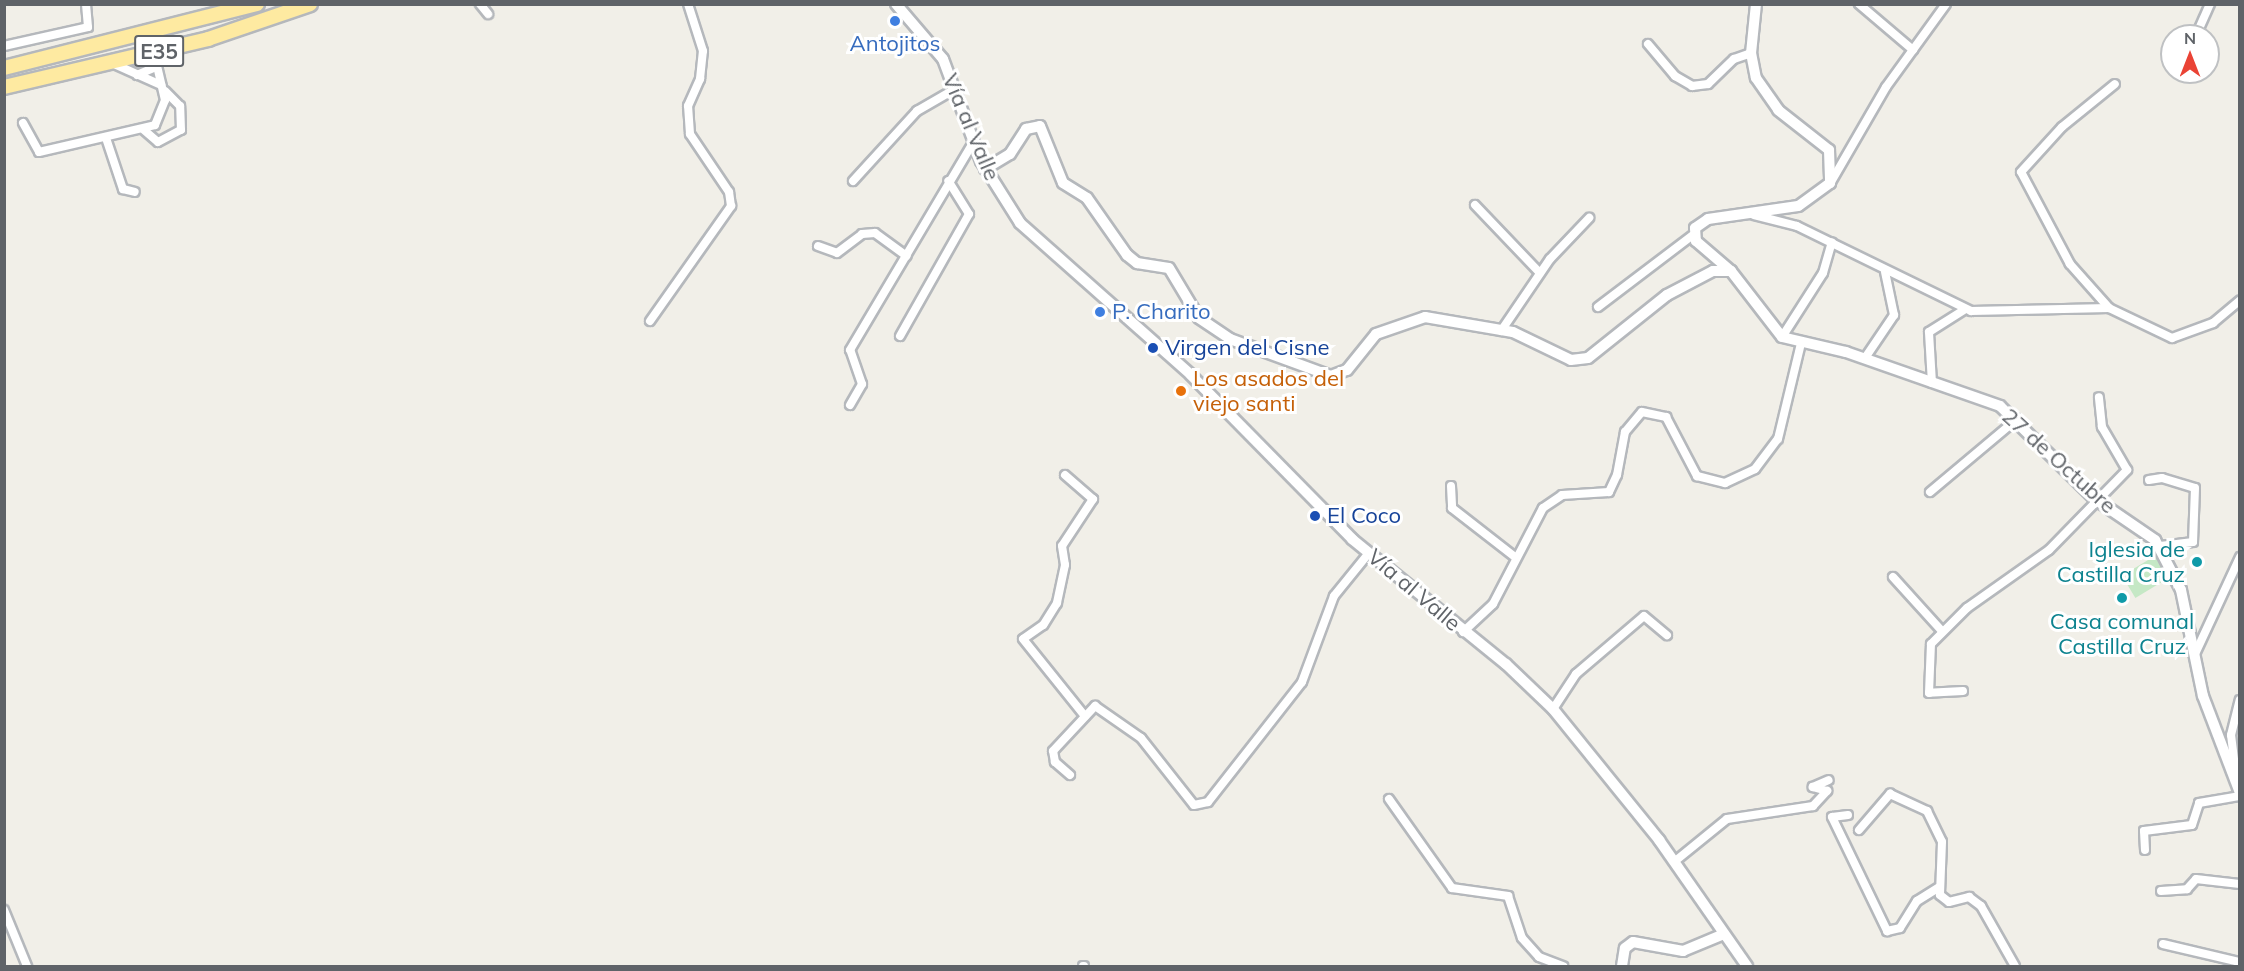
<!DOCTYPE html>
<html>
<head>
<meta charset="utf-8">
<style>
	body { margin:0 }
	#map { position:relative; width:2244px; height:971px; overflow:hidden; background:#f1efe8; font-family:Mulish,sans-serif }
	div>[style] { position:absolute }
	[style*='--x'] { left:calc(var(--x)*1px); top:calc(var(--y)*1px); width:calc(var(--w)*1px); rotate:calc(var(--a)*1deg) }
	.green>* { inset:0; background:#c5e8c5; transform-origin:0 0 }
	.roads { filter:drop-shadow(2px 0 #b5b8bc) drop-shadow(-2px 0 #b5b8bc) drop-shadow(0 2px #b5b8bc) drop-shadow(0 -2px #b5b8bc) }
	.minor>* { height:8px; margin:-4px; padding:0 4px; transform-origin:4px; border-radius:4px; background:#fff }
	.tertiary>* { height:10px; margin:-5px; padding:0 5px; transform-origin:5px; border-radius:5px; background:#fff }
	.secondary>* { height:10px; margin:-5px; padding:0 5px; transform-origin:5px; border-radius:5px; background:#fff }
	.trunk>* { height:14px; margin:-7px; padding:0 7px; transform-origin:7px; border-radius:7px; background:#feeaa1 }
	.dots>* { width:16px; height:16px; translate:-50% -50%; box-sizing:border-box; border:3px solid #fff; border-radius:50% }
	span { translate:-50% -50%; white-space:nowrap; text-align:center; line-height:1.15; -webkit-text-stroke:6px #fff; paint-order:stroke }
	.shield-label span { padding:2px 4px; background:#fff; border:2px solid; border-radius:4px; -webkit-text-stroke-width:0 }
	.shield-label { font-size:21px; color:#5f6368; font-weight:700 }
	.shop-label { font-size:22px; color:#366cbe }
	.left { translate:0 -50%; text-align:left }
	.street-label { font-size:22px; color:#5f6368 }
	.transit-label { font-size:22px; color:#164399 }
	.food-label { font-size:22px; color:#c56008 }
	.culture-label { font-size:22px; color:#0d838f }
	.right { translate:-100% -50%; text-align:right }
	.frame { position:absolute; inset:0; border:6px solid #5f6368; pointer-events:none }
	.north { position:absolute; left:2160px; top:24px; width:60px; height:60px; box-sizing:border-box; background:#fff; border:2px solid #bfc1c3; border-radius:50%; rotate:0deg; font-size:16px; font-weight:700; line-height:24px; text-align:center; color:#5f6368 }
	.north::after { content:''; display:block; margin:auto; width:21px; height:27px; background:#ea4335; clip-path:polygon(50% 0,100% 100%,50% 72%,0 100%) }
</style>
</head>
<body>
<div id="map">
	<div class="green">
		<i style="left:2158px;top:554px;width:26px;height:42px;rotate:59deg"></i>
	</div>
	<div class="roads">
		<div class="minor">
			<i style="--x:480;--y:4;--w:13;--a:51"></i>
			<i style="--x:1859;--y:4;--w:71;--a:40.4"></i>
			<i style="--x:2198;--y:31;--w:30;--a:-66"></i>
			<i style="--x:1648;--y:44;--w:42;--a:49.8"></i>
			<i style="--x:1675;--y:76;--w:20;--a:30"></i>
			<i style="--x:1692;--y:86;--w:16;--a:-7"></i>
			<i style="--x:1708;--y:84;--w:36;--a:-44"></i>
			<i style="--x:1734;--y:59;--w:18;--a:-19"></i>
			<i style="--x:4;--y:46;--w:86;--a:-12.7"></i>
			<i style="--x:88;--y:27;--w:23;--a:-95"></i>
			<i style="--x:112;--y:63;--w:54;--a:24.2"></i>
			<i style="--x:137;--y:75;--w:21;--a:-23"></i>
			<i style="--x:23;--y:123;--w:33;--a:61"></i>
			<i style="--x:39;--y:152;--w:119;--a:-13.1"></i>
			<i style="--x:155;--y:125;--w:27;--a:-68"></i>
			<i style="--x:165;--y:100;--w:48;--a:-103.2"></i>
			<i style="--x:144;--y:130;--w:18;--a:41"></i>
			<i style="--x:158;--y:142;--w:26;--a:-28"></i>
			<i style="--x:181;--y:130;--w:24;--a:-92"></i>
			<i style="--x:180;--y:106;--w:21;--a:-135"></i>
			<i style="--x:106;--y:138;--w:54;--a:71.6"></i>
			<i style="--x:123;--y:189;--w:12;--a:14"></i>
			<i style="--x:853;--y:181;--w:95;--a:-47.6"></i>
			<i style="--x:917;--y:111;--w:44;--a:-30.1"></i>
			<i style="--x:1831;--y:182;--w:110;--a:-59.9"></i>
			<i style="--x:1886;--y:87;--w:102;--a:-54.1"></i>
			<i style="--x:1475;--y:205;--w:94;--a:46.3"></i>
			<i style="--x:1754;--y:215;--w:44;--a:14.3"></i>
			<i style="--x:1797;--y:226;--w:194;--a:26"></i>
			<i style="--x:1971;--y:311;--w:138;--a:-1.2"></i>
			<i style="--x:2109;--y:308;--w:70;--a:25.5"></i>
			<i style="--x:2172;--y:338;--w:44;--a:-20.1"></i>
			<i style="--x:2213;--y:323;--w:35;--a:-40"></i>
			<i style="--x:818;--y:246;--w:20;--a:20"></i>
			<i style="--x:837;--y:253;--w:31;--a:-37"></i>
			<i style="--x:862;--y:234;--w:13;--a:-4"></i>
			<i style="--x:875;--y:233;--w:39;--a:36"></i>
			<i style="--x:1598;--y:307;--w:121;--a:-37.2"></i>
			<i style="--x:2109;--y:308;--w:59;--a:-131.6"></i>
			<i style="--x:2070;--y:264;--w:104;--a:-118"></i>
			<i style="--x:2021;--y:172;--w:61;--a:-47.7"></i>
			<i style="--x:2062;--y:127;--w:68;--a:-39.1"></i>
			<i style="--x:650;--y:321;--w:141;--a:-54.8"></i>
			<i style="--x:731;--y:206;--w:14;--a:-98"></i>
			<i style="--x:729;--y:192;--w:70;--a:-123.9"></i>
			<i style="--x:690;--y:134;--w:28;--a:-94"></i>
			<i style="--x:688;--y:106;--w:30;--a:-66"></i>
			<i style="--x:700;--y:79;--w:28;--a:-84"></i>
			<i style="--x:703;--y:51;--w:49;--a:-107.7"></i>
			<i style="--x:1501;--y:331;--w:87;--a:-55.8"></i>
			<i style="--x:1550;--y:259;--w:57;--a:-46.4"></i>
			<i style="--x:900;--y:336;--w:140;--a:-60.5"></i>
			<i style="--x:969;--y:214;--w:39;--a:-122"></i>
			<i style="--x:1782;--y:337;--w:76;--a:-57.4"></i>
			<i style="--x:1823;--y:273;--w:32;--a:-74"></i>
			<i style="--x:1865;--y:358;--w:52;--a:-56"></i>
			<i style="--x:1894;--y:315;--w:44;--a:-101.8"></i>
			<i style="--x:1932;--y:383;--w:51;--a:-93.4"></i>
			<i style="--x:1929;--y:332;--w:41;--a:-32.2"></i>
			<i style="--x:850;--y:405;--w:24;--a:-60"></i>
			<i style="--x:862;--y:384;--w:36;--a:-109"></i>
			<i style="--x:850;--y:350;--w:241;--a:-59.3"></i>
			<i style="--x:1065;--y:475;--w:37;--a:41"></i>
			<i style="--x:1093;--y:499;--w:56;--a:123.4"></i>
			<i style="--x:1062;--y:546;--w:19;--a:81"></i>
			<i style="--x:1065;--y:565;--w:39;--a:102"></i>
			<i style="--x:1057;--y:603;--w:26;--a:122"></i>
			<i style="--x:1043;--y:625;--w:24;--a:145"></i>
			<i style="--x:1023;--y:639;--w:99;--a:51.2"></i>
			<i style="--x:2149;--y:480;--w:13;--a:-9"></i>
			<i style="--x:2162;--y:478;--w:34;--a:17"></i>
			<i style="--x:2195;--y:488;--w:54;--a:92.1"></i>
			<i style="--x:2193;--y:542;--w:31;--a:173"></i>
			<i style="--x:1451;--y:486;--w:22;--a:87"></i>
			<i style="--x:1452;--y:508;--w:80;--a:37.9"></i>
			<i style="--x:1930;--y:492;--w:114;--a:-40"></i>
			<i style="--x:1893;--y:577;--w:73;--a:47.8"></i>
			<i style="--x:1463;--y:632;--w:41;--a:-43"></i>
			<i style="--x:1493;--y:604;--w:108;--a:-62.5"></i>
			<i style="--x:1543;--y:508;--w:23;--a:-34"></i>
			<i style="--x:1562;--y:495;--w:47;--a:-3.7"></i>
			<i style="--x:1609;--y:492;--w:19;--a:-65"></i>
			<i style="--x:1617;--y:475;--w:44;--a:-79.5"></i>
			<i style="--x:1625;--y:432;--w:26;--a:-50"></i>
			<i style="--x:1642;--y:412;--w:25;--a:12"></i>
			<i style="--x:1666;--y:417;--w:67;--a:62.3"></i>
			<i style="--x:1697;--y:476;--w:29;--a:14"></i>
			<i style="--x:1725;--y:483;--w:33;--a:-25"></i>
			<i style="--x:1755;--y:469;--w:38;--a:-53"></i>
			<i style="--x:1778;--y:439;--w:99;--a:-76.5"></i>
			<i style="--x:2195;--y:654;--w:107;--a:-65.1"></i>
			<i style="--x:1963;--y:691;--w:34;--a:177"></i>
			<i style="--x:1929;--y:693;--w:49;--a:-87.7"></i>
			<i style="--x:1931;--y:644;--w:51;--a:-45"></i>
			<i style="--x:1967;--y:608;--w:100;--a:-35.3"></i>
			<i style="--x:2049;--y:550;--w:112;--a:-45.7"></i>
			<i style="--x:2127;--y:470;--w:50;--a:-120.2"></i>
			<i style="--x:2102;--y:427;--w:30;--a:-96"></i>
			<i style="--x:1553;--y:709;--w:42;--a:-56.7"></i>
			<i style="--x:1576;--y:674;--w:89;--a:-40.5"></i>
			<i style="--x:1644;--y:616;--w:30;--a:40"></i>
			<i style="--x:1070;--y:775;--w:20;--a:-139"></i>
			<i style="--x:1055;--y:762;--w:11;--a:-100"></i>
			<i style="--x:1053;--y:751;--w:62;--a:-47"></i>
			<i style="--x:1095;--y:706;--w:56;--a:34.8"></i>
			<i style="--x:1141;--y:738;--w:85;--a:51.7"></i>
			<i style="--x:1194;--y:805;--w:14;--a:-12"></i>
			<i style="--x:1208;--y:802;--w:152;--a:-51.9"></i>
			<i style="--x:1302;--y:682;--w:92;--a:-69.6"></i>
			<i style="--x:1334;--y:596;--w:55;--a:-50.9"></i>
			<i style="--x:2236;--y:775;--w:40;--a:-97.1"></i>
			<i style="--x:2231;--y:735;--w:36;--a:-76"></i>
			<i style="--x:1389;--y:799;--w:109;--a:54.7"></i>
			<i style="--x:1452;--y:888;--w:57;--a:8.1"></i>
			<i style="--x:1508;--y:896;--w:44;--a:71.6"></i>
			<i style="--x:1522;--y:938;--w:25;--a:48"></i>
			<i style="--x:1539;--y:957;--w:26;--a:21"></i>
			<i style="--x:1848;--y:815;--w:16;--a:173"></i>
			<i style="--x:1832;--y:817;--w:127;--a:64.2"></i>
			<i style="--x:1887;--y:931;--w:13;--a:-13"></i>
			<i style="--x:1900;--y:928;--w:32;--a:-58"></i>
			<i style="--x:1917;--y:901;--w:25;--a:-32"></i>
			<i style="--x:1859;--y:830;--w:48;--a:-49.3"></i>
			<i style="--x:1890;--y:794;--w:41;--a:24.7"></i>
			<i style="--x:1927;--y:811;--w:34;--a:64"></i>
			<i style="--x:1942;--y:842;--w:53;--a:92.2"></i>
			<i style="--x:1940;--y:895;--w:11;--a:38"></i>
			<i style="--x:1949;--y:902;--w:21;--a:-14"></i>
			<i style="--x:1969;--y:897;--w:15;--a:37"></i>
			<i style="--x:1981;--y:906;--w:69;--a:60.5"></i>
			<i style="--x:2145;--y:850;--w:19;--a:-93"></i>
			<i style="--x:2144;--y:831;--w:48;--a:-7.1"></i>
			<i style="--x:2192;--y:825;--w:23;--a:-72"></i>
			<i style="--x:2199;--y:803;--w:42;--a:-9.7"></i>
			<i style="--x:1674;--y:862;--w:68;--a:-39.1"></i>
			<i style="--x:1727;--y:819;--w:87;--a:-8.6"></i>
			<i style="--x:1813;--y:806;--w:21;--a:-47"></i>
			<i style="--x:1827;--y:791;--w:15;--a:-164"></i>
			<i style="--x:1813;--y:787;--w:17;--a:-24"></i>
			<i style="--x:2161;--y:891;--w:26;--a:-4"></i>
			<i style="--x:2187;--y:889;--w:13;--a:-48"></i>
			<i style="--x:2196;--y:879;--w:44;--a:6.5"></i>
			<i style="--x:4;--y:910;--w:61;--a:67.7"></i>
			<i style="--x:2163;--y:944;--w:79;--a:13.2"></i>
			<i style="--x:1083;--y:966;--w:1;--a:0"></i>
		</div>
		<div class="tertiary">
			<i style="--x:1756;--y:4;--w:49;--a:95.8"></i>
			<i style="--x:1751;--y:53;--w:25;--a:79"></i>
			<i style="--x:1756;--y:78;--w:39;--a:55"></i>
			<i style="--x:1778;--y:110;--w:65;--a:38.1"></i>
			<i style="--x:1829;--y:150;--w:33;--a:88"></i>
			<i style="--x:1830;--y:183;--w:39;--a:144"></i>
			<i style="--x:1798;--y:206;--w:91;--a:171.8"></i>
			<i style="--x:1708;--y:219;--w:16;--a:145"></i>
			<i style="--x:1695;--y:228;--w:13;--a:86"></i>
			<i style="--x:1696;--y:241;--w:46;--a:40.6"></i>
			<i style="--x:1731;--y:271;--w:83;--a:52.3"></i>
			<i style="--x:1782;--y:337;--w:66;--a:13.2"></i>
			<i style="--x:1846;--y:352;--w:163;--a:19.3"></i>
			<i style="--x:2000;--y:406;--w:133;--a:44.4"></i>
			<i style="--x:2095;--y:499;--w:73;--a:34.3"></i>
			<i style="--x:2155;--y:540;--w:56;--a:62.5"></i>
			<i style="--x:2181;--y:590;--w:108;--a:78.3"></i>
			<i style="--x:2203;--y:696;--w:104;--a:69.1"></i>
			<i style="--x:985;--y:169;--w:29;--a:-31"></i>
			<i style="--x:1010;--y:154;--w:30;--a:-57"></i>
			<i style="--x:1026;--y:129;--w:14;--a:-12"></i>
			<i style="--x:1040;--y:126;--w:61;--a:68"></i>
			<i style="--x:1063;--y:183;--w:28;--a:32"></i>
			<i style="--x:1087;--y:198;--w:70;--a:54.9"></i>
			<i style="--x:1127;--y:255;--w:13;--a:39"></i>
			<i style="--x:1137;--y:263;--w:32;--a:9"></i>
			<i style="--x:1169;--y:268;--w:58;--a:59"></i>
			<i style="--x:1199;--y:318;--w:37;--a:34"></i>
			<i style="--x:1230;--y:339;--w:108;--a:20.1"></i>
			<i style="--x:1331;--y:376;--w:17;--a:-21"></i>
			<i style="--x:1347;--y:370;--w:46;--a:-51.1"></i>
			<i style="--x:1376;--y:334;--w:52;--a:-19.1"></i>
			<i style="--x:1425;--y:317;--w:89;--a:9.7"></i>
			<i style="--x:1513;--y:332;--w:64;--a:25.8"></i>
			<i style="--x:1571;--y:360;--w:17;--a:-7"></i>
			<i style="--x:1588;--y:358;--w:101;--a:-38.6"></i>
			<i style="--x:1667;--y:295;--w:52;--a:-27.6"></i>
			<i style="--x:1713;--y:271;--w:18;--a:0"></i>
			<i style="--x:1622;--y:966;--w:18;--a:-81"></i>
			<i style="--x:1625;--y:948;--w:10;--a:-37"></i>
			<i style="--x:1633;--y:942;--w:51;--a:10.2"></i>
			<i style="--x:1683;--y:951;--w:44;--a:-22.5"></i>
		</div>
		<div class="secondary">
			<i style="--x:896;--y:4;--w:72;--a:49.5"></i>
			<i style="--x:943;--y:59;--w:109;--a:69.6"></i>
			<i style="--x:981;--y:161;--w:73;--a:57.8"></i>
			<i style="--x:1020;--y:223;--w:229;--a:41.6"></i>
			<i style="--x:1191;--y:375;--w:230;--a:45.5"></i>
			<i style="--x:1352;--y:539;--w:198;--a:39.1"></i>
			<i style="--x:1506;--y:664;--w:65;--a:43.8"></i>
			<i style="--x:1553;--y:709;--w:169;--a:51"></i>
			<i style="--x:1659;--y:840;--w:154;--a:55.1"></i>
		</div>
		<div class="trunk">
			<i style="--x:4;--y:68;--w:261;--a:-14.2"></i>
			<i style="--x:4;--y:87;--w:210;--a:-13.2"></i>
			<i style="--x:208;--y:39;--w:108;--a:-18.9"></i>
		</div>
	</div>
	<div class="dots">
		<i style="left:895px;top:21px;background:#3f7fe0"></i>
		<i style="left:1100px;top:312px;background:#3f7fe0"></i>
		<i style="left:1153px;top:348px;background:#1a4fb4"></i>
		<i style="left:1181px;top:391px;background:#e8710a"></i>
		<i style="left:1315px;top:516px;background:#1a4fb4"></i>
		<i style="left:2197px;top:562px;background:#0f9aa8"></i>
		<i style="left:2122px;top:598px;background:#0f9aa8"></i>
	</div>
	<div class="shield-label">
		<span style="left:159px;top:51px">E35</span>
	</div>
	<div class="shop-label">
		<span style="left:895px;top:44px">Antojitos</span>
		<span class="left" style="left:1112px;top:312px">P. Charito</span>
	</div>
	<div class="street-label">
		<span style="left:971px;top:127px;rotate:67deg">Vía al Valle</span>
		<span style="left:2059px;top:461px;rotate:42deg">27 de Octubre</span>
		<span style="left:1414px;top:590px;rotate:40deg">Vía al Valle</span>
	</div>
	<div class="transit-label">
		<span class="left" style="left:1165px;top:348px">Virgen del Cisne</span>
		<span class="left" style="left:1327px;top:516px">El Coco</span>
	</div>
	<div class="food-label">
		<span class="left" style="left:1193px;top:391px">Los asados del<br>viejo santi</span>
	</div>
	<div class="culture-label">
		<span class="right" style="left:2185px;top:562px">Iglesia de<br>Castilla Cruz</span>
		<span style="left:2122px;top:634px">Casa comunal<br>Castilla Cruz</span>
	</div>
	<div class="frame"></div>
	<div class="north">N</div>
</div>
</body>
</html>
